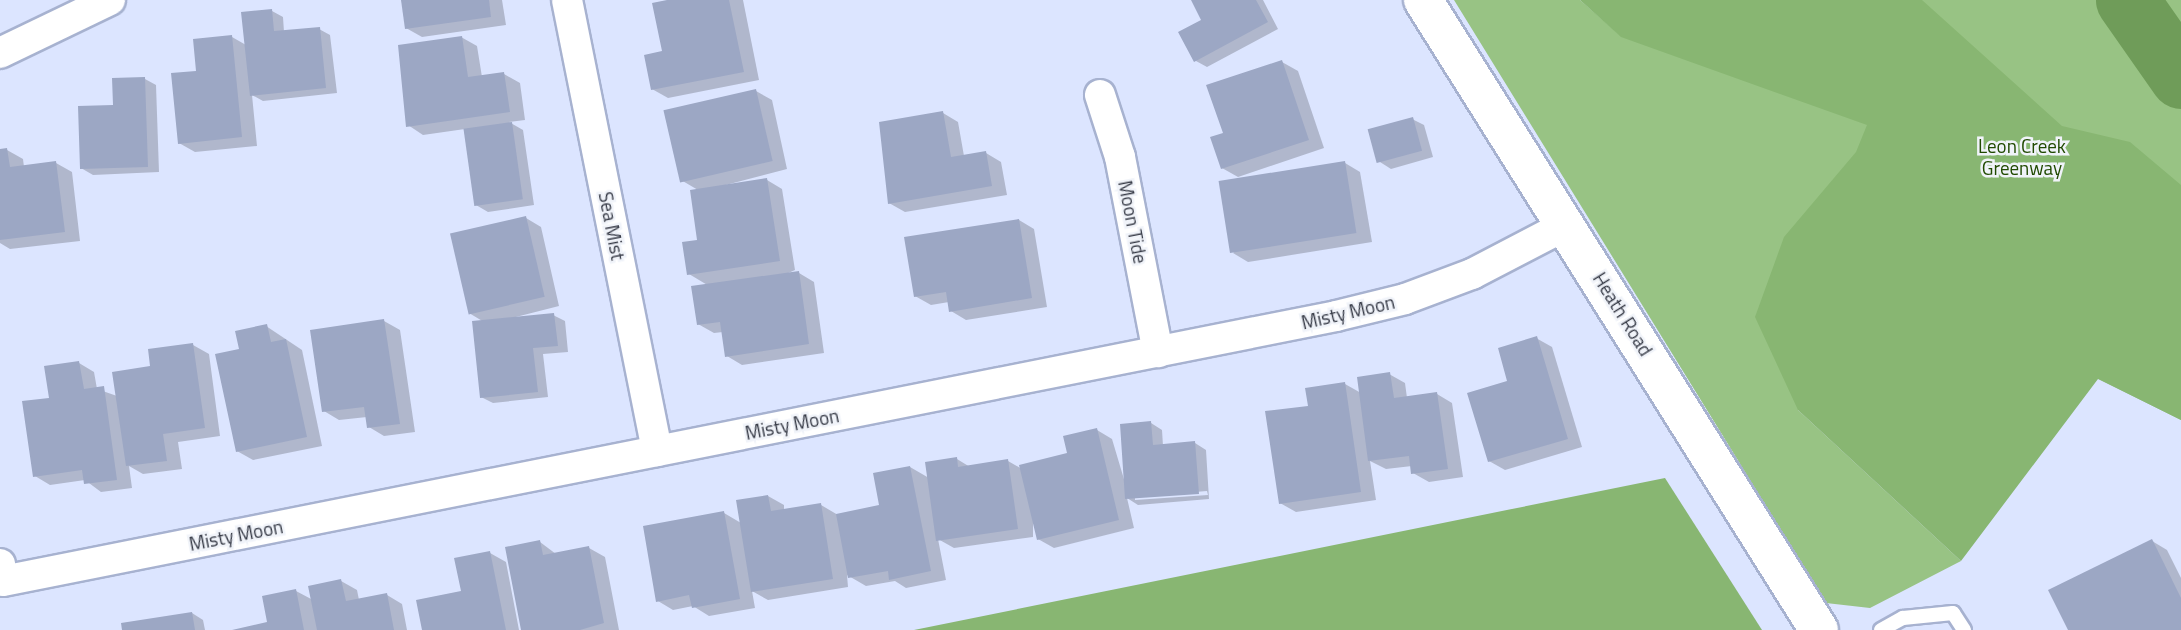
<!DOCTYPE html>
<html>
<head>
<meta charset="utf-8">
<style>
	body { margin:0 }
	#map { position:relative; width:2181px; height:630px; overflow:hidden; background:#dce5ff; font-family:"Titillium Web",sans-serif }
	div>[style] { position:absolute }
	[style*='--x'] { left:calc(var(--x)*1px); top:calc(var(--y)*1px); width:calc(var(--w)*1px); rotate:calc(var(--a)*1deg) }
	.green>* { inset:0; background:#98c384 }
	.forest>* { inset:0; background:#88b672 }
	.shadow>* { inset:0; background:#0003 }
	.river>* { height:63px; margin:-31.5px; padding:0 31.5px; transform-origin:31.5px; border-radius:31.5px; background:#6f9c59 }
	.building>* { inset:0; background:#9ca7c4; transform-origin:0 0 }
	.roads { filter:drop-shadow(2px 0 #a7b2d0) drop-shadow(-2px 0 #a7b2d0) drop-shadow(0 2px #a7b2d0) drop-shadow(0 -2px #a7b2d0) }
	.lane>* { height:14px; margin:-7px; padding:0 7px; transform-origin:7px; border-radius:7px; background:#fff }
	.street>* { height:30px; margin:-15px; padding:0 15px; transform-origin:15px; border-radius:15px; background:#fff }
	.secondary>* { height:38px; margin:-19px; padding:0 19px; transform-origin:19px; border-radius:19px; background:#fff }
	span { translate:-50% -50%; white-space:nowrap; text-align:center; line-height:1.15; -webkit-text-stroke:5px #f0f3f9; paint-order:stroke }
	.park-label { font-size:19px; color:#204a00 }
	.street-label { font-size:19px; color:#353945 }
</style>
</head>
<body>
<div id="map">
	<div class="green">
		<i style="clip-path:polygon(1454px 0,1580px 0,1622px 37px,1689px 0,2181px 0,2181px 420px,1931px 295px,1798px 410px,1961px 561px,1870px 608px,1826px 603px)"></i>
	</div>
	<div class="forest">
		<i style="clip-path:polygon(1580px 0,1922px 0,2062px 126px,2130px 142px,2181px 185px,2181px 420px,2098px 379px,1961px 561px,1798px 410px,1755px 317px,1784px 237px,1856px 152px,1867px 125px,1621px 37px)"></i>
		<i style="clip-path:polygon(1665px 478px,1762px 630px,914px 630px)"></i>
	</div>
	<div class="shadow">
		<i style="clip-path:polygon(402px 0,502px 0,506px 25px,422px 37px,406px 28px)"></i>
		<i style="clip-path:polygon(676px 0,743px 0,759px 80px,668px 98px,652px 89px)"></i>
		<i style="clip-path:polygon(1193px 0,1263px 0,1278px 29px,1207px 67px,1196px 61px,1203px 20px)"></i>
		<i style="clip-path:polygon(272px 11px,283px 17px,284px 32px,319px 29px,330px 35px,337px 93px,263px 101px,252px 95px,257px 146px,195px 152px,179px 143px,198px 73px,232px 37px,246px 45px)"></i>
		<i style="clip-path:polygon(461px 37px,477px 46px,482px 77px,504px 74px,520px 83px,525px 120px,509px 122px,523px 130px,534px 205px,488px 212px,476px 205px,465px 129px,423px 135px,408px 125px)"></i>
		<i style="clip-path:polygon(1282px 62px,1298px 71px,1324px 148px,1238px 177px,1222px 168px,1225px 134px)"></i>
		<i style="clip-path:polygon(145px 79px,156px 85px,159px 172px,93px 175px,81px 168px)"></i>
		<i style="clip-path:polygon(756px 91px,772px 100px,787px 169px,718px 187px,767px 180px,782px 189px,795px 270px,784px 275px,799px 273px,814px 282px,824px 353px,742px 365px,727px 356px,723px 332px,714px 333px,698px 324px,709px 286px,689px 274px,699px 242px,698px 190px,681px 180px)"></i>
		<i style="clip-path:polygon(943px 113px,958px 122px,964px 156px,986px 153px,1001px 162px,1007px 195px,905px 212px,889px 203px)"></i>
		<i style="clip-path:polygon(1412px 119px,1424px 125px,1433px 157px,1391px 169px,1380px 162px)"></i>
		<i style="clip-path:polygon(7px 150px,23px 159px,24px 167px,56px 163px,72px 172px,80px 241px,10px 249px,0 243px,0 151px)"></i>
		<i style="clip-path:polygon(1345px 163px,1360px 172px,1372px 242px,1248px 262px,1233px 253px)"></i>
		<i style="clip-path:polygon(526px 218px,541px 227px,559px 306px,508px 319px,553px 315px,565px 321px,568px 352px,543px 354px,548px 397px,493px 403px,481px 397px,484px 322px,469px 313px)"></i>
		<i style="clip-path:polygon(1019px 220px,1034px 229px,1047px 307px,966px 320px,951px 311px,949px 302px,931px 305px,915px 296px)"></i>
		<i style="clip-path:polygon(384px 321px,400px 330px,415px 432px,384px 436px,369px 427px,367px 417px,339px 420px,324px 411px)"></i>
		<i style="clip-path:polygon(266px 326px,302px 350px,322px 446px,253px 460px,237px 451px,241px 351px)"></i>
		<i style="clip-path:polygon(1536px 338px,1552px 347px,1582px 447px,1505px 470px,1489px 461px,1510px 382px)"></i>
		<i style="clip-path:polygon(193px 345px,209px 354px,220px 436px,178px 442px,182px 469px,143px 474px,129px 466px,132px 488px,101px 492px,85px 480px,50px 485px,35px 476px,51px 399px,79px 363px,94px 372px,97px 389px,117px 396px,152px 368px)"></i>
		<i style="clip-path:polygon(1389px 374px,1405px 383px,1407px 398px,1437px 394px,1452px 403px,1463px 477px,1429px 482px,1413px 473px,1412px 466px,1386px 469px,1370px 461px,1376px 500px,1296px 512px,1280px 503px,1310px 407px,1345px 384px,1361px 393px)"></i>
		<i style="clip-path:polygon(evenodd,1151px 423px,1162px 430px,1163px 446px,1195px 443px,1206px 450px,1209px 499px,1138px 505px,1127px 498px,1134px 528px,1054px 548px,1038px 539px,1033px 518px,1033px 537px,954px 548px,938px 539px,946px 580px,906px 588px,895px 581px,866px 586px,847px 575px,848px 587px,768px 600px,752px 591px,755px 608px,709px 616px,693px 606px,673px 610px,658px 601px,724px 513px,741px 523px,768px 496px,784px 505px,784px 511px,821px 505px,838px 515px,881px 506px,910px 467px,929px 478px,957px 459px,970px 467px,1008px 461px,1022px 469px,1069px 454px,1097px 430px,1112px 439px,1126px 486px,1151px 423px,1207px 491px,1208px 495px,1135px 500px,1135px 497px,1207px 491px)"></i>
		<i style="clip-path:polygon(2152px 541px,2167px 550px,2181px 578px,2181px 630px,2070px 630px)"></i>
		<i style="clip-path:polygon(540px 542px,556px 554px,589px 548px,605px 557px,619px 630px,523px 630px)"></i>
		<i style="clip-path:polygon(490px 553px,506px 562px,519px 630px,424px 630px,463px 592px)"></i>
		<i style="clip-path:polygon(341px 581px,357px 590px,359px 600px,387px 595px,402px 604px,407px 630px,235px 630px,269px 623px,296px 591px,313px 600px)"></i>
		<i style="clip-path:polygon(192px 613px,203px 620px,205px 630px,124px 630px)"></i>
	</div>
	<div class="river">
		<i style="--x:2127;--y:0;--w:94;--a:55"></i>
	</div>
	<div class="building">
		<i style="clip-path:polygon(401px 0,489px 0,491px 17px,405px 29px)"></i>
		<i style="clip-path:polygon(667px 0,729px 0,744px 72px,651px 90px,644px 55px,662px 51px,652px 3px)"></i>
		<i style="clip-path:polygon(1191px 0,1256px 0,1268px 22px,1194px 62px,1178px 32px,1201px 20px)"></i>
		<i style="clip-path:polygon(272px 9px,274px 31px,320px 27px,326px 88px,250px 96px,241px 12px)"></i>
		<i style="clip-path:polygon(232px 35px,242px 137px,178px 144px,171px 73px,196px 71px,193px 39px)"></i>
		<i style="clip-path:polygon(462px 36px,468px 77px,504px 72px,510px 112px,406px 127px,398px 45px)"></i>
		<i style="clip-path:polygon(1282px 60px,1309px 140px,1221px 169px,1210px 137px,1223px 133px,1206px 85px)"></i>
		<i style="clip-path:polygon(145px 77px,148px 167px,80px 169px,78px 106px,113px 105px,112px 78px)"></i>
		<i style="left:756px;top:89px;width:74px;height:95px;rotate:77deg"></i>
		<i style="clip-path:polygon(943px 111px,951px 157px,986px 151px,992px 186px,888px 204px,879px 122px)"></i>
		<i style="left:1413px;top:117px;width:35px;height:47px;rotate:75deg"></i>
		<i style="left:512px;top:122px;width:78px;height:49px;rotate:82deg"></i>
		<i style="clip-path:polygon(7px 148px,10px 167px,56px 161px,65px 232px,0 240px,0 149px)"></i>
		<i style="left:1345px;top:161px;width:73px;height:128px;rotate:81deg"></i>
		<i style="clip-path:polygon(767px 178px,780px 261px,687px 275px,682px 242px,697px 240px,690px 190px)"></i>
		<i style="left:526px;top:216px;width:83px;height:78px;rotate:77deg"></i>
		<i style="clip-path:polygon(1019px 219px,1032px 298px,949px 312px,946px 292px,914px 297px,904px 237px)"></i>
		<i style="clip-path:polygon(799px 271px,809px 344px,725px 357px,720px 322px,697px 325px,691px 286px)"></i>
		<i style="clip-path:polygon(554px 313px,558px 346px,533px 348px,538px 392px,480px 398px,472px 321px)"></i>
		<i style="clip-path:polygon(384px 319px,400px 424px,367px 428px,364px 407px,322px 412px,310px 330px)"></i>
		<i style="clip-path:polygon(267px 324px,271px 342px,286px 339px,307px 437px,236px 452px,215px 354px,239px 349px,235px 331px)"></i>
		<i style="clip-path:polygon(1537px 336px,1568px 439px,1488px 462px,1467px 393px,1507px 381px,1498px 348px)"></i>
		<i style="clip-path:polygon(193px 343px,205px 428px,163px 434px,167px 461px,126px 466px,112px 372px,150px 366px,148px 349px)"></i>
		<i style="clip-path:polygon(79px 361px,84px 389px,104px 386px,117px 480px,84px 484px,82px 470px,33px 477px,22px 401px,49px 398px,44px 366px)"></i>
		<i style="clip-path:polygon(1390px 372px,1394px 398px,1437px 392px,1448px 469px,1411px 474px,1409px 456px,1368px 461px,1357px 377px)"></i>
		<i style="clip-path:polygon(1345px 382px,1361px 492px,1279px 504px,1265px 411px,1308px 406px,1305px 388px)"></i>
		<i style="clip-path:polygon(1151px 421px,1153px 445px,1195px 441px,1199px 494px,1125px 499px,1120px 424px)"></i>
		<i style="clip-path:polygon(1097px 428px,1119px 520px,1037px 540px,1019px 465px,1067px 453px,1063px 436px)"></i>
		<i style="clip-path:polygon(957px 457px,958px 467px,1008px 459px,1018px 529px,936px 541px,925px 462px)"></i>
		<i style="clip-path:polygon(910px 466px,931px 571px,889px 580px,888px 571px,848px 578px,836px 514px,879px 505px,873px 473px)"></i>
		<i style="clip-path:polygon(768px 495px,771px 511px,821px 503px,833px 579px,751px 592px,736px 500px)"></i>
		<i style="clip-path:polygon(724px 511px,740px 599px,692px 608px,689px 595px,656px 602px,643px 526px)"></i>
		<i style="clip-path:polygon(2152px 539px,2181px 598px,2181px 630px,2068px 630px,2048px 590px)"></i>
		<i style="clip-path:polygon(540px 540px,543px 555px,589px 546px,604px 623px,580px 630px,521px 630px,505px 547px)"></i>
		<i style="clip-path:polygon(490px 551px,506px 630px,422px 630px,416px 600px,461px 591px,454px 558px)"></i>
		<i style="clip-path:polygon(341px 579px,346px 601px,387px 593px,394px 630px,317px 630px,308px 586px)"></i>
		<i style="clip-path:polygon(296px 589px,304px 630px,232px 630px,267px 622px,262px 596px)"></i>
		<i style="clip-path:polygon(192px 612px,195px 630px,122px 630px,121px 623px)"></i>
	</div>
	<div class="roads">
		<div class="lane">
			<i style="--x:1881;--y:630;--w:25;--a:-29"></i>
			<i style="--x:1903;--y:618;--w:50;--a:-5.7"></i>
			<i style="--x:1953;--y:613;--w:20;--a:57"></i>
		</div>
		<div class="street">
			<i style="--x:567;--y:0;--w:460;--a:78.7"></i>
			<i style="--x:0;--y:53;--w:122;--a:-25.7"></i>
			<i style="--x:1100;--y:95;--w:65;--a:72.1"></i>
			<i style="--x:1120;--y:157;--w:199;--a:79"></i>
			<i style="--x:0;--y:564;--w:17;--a:80"></i>
			<i style="--x:3;--y:581;--w:1359;--a:-11.24"></i>
			<i style="--x:1336;--y:316;--w:71;--a:-13.8"></i>
			<i style="--x:1405;--y:299;--w:72;--a:-20.5"></i>
			<i style="--x:1472;--y:274;--w:108;--a:-27.5"></i>
		</div>
		<div class="secondary">
			<i style="--x:1423;--y:0;--w:744;--a:57.85"></i>
		</div>
	</div>
	<div class="park-label">
		<span style="left:2022px;top:157px">Leon Creek<br>Greenway</span>
	</div>
	<div class="street-label">
		<span style="left:1133px;top:222px;rotate:79deg">Moon Tide</span>
		<span style="left:612px;top:226px;rotate:79deg">Sea Mist</span>
		<span style="left:1348px;top:312px;rotate:-13deg">Misty Moon</span>
		<span style="left:1623px;top:314px;rotate:58deg">Heath Road</span>
		<span style="left:792px;top:424px;rotate:-11deg">Misty Moon</span>
		<span style="left:236px;top:535px;rotate:-11deg">Misty Moon</span>
	</div>
</div>
</body>
</html>
